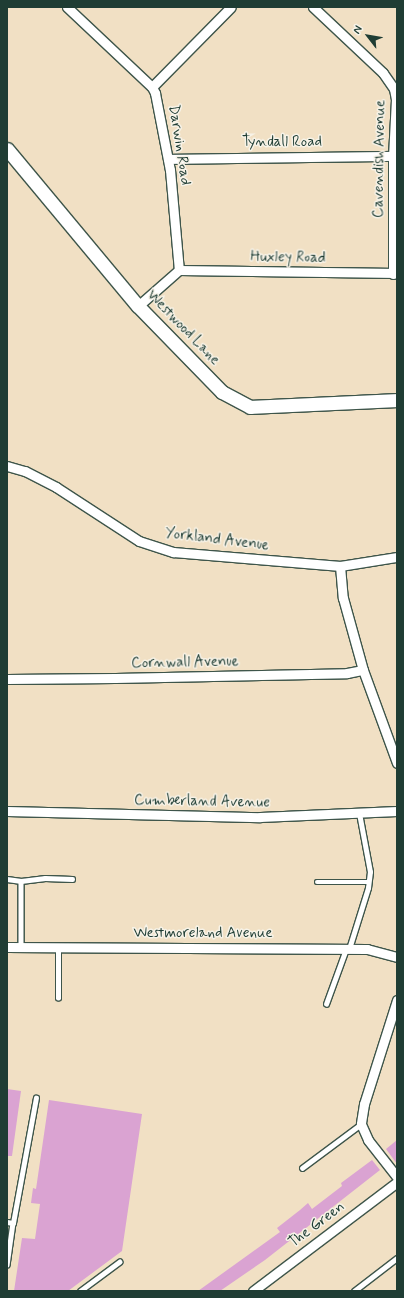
<!DOCTYPE html>
<html>
<head>
<meta charset="utf-8">
<style>
	body { margin:0 }
	#map { position:relative; width:404px; height:1298px; overflow:hidden; background:#f1e0c4; font-family:Mynerve,sans-serif }
	div>[style] { position:absolute }
	[style*='--x'] { left:calc(var(--x)*1px); top:calc(var(--y)*1px); width:calc(var(--w)*1px); rotate:calc(var(--a)*1deg) }
	.building>* { inset:0; background:#daa3d2 }
	.roads { filter:drop-shadow(1px 0 #3e554a) drop-shadow(-1px 0 #3e554a) drop-shadow(0 1px #3e554a) drop-shadow(0 -1px #3e554a) }
	.lane>* { height:4.5px; margin:-2.25px; padding:0 2.25px; transform-origin:2.25px; border-radius:2.25px; background:#fff }
	.street>* { height:9px; margin:-4.5px; padding:0 4.5px; transform-origin:4.5px; border-radius:4.5px; background:#fff }
	.secondary>* { height:13px; margin:-6.5px; padding:0 6.5px; transform-origin:6.5px; border-radius:6.5px; background:#fff }
	span { translate:-50% -50%; white-space:nowrap; text-align:center; line-height:1.15; -webkit-text-stroke:3px #f7f3e8; paint-order:stroke }
	.street-label { font-size:15px; color:#1f3d34 }
	.frame { position:absolute; inset:0; border:8px solid #1f3d34; pointer-events:none }
	.north { position:absolute; left:348px; top:16px; width:40px; height:40px; -webkit-text-stroke:3px #f7f3e8; paint-order:stroke; rotate:301deg; font-size:11px; font-weight:700; line-height:16px; text-align:center; color:#1f3d34 }
	.north::after { content:''; display:block; margin:auto; width:14px; height:18px; background:#1f3d34; clip-path:polygon(50% 0,100% 100%,50% 72%,0 100%) }
</style>
</head>
<body>
<div id="map">
	<div class="building">
		<i style="clip-path:polygon(7px 1089px,21px 1091px,12px 1156px,7px 1156px)"></i>
		<i style="clip-path:polygon(49px 1100px,142px 1114px,122px 1251px,68px 1291px,14px 1291px,22px 1238px,35px 1239px,40px 1204px,31px 1203px,33px 1188px,36px 1189px)"></i>
		<i style="clip-path:polygon(397px 1140px,397px 1164px,386px 1149px)"></i>
		<i style="clip-path:polygon(372px 1160px,380px 1170px,265px 1260px,220px 1291px,198px 1291px,280px 1232px,277px 1228px,300px 1210px,308px 1203px,312px 1209px,342px 1186px,341px 1183px)"></i>
	</div>
	<div class="roads">
		<div class="lane">
			<i style="--x:7;--y:879;--w:14;--a:8"></i>
			<i style="--x:21;--y:881;--w:66;--a:90"></i>
			<i style="--x:21;--y:881;--w:24;--a:-7"></i>
			<i style="--x:45;--y:878;--w:27;--a:2"></i>
			<i style="--x:317;--y:882;--w:52;--a:0"></i>
			<i style="--x:349;--y:949;--w:64;--a:-72.7"></i>
			<i style="--x:368;--y:888;--w:16;--a:-83"></i>
			<i style="--x:370;--y:872;--w:60;--a:-100.6"></i>
			<i style="--x:58;--y:998;--w:51;--a:-90"></i>
			<i style="--x:326;--y:1004;--w:59;--a:-70"></i>
			<i style="--x:302;--y:1168;--w:74;--a:-36.7"></i>
			<i style="--x:7;--y:1222;--w:6;--a:9"></i>
			<i style="--x:13;--y:1223;--w:42;--a:98.1"></i>
			<i style="--x:13;--y:1223;--w:127;--a:-79.6"></i>
			<i style="--x:80;--y:1291;--w:49;--a:-36.6"></i>
			<i style="--x:354;--y:1291;--w:54;--a:-37.5"></i>
		</div>
		<div class="street">
			<i style="--x:67;--y:7;--w:117;--a:43.3"></i>
			<i style="--x:152;--y:87;--w:7;--a:63"></i>
			<i style="--x:155;--y:93;--w:78;--a:79"></i>
			<i style="--x:170;--y:170;--w:100;--a:84.9"></i>
			<i style="--x:313;--y:7;--w:96;--a:43.3"></i>
			<i style="--x:383;--y:73;--w:19;--a:55"></i>
			<i style="--x:394;--y:89;--w:10;--a:79"></i>
			<i style="--x:396;--y:99;--w:57;--a:93"></i>
			<i style="--x:393;--y:156;--w:118;--a:90"></i>
			<i style="--x:152;--y:87;--w:112;--a:-45.4"></i>
			<i style="--x:168;--y:159;--w:229;--a:-0.8"></i>
			<i style="--x:179;--y:270;--w:218;--a:0.8"></i>
			<i style="--x:138;--y:306;--w:55;--a:-41.3"></i>
			<i style="--x:7;--y:466;--w:19;--a:16"></i>
			<i style="--x:25;--y:471;--w:35;--a:27"></i>
			<i style="--x:56;--y:487;--w:99;--a:33"></i>
			<i style="--x:139;--y:541;--w:36;--a:18"></i>
			<i style="--x:173;--y:552;--w:168;--a:4.8"></i>
			<i style="--x:340;--y:566;--w:58;--a:-9"></i>
			<i style="--x:340;--y:566;--w:32;--a:85"></i>
			<i style="--x:343;--y:598;--w:75;--a:74.5"></i>
			<i style="--x:363;--y:670;--w:99;--a:69.9"></i>
			<i style="--x:7;--y:679;--w:108;--a:-0.5"></i>
			<i style="--x:115;--y:678;--w:232;--a:-1.2"></i>
			<i style="--x:347;--y:673;--w:16;--a:-11"></i>
			<i style="--x:7;--y:811;--w:253;--a:1.4"></i>
			<i style="--x:260;--y:817;--w:137;--a:-2.5"></i>
			<i style="--x:7;--y:947;--w:360;--a:0.3"></i>
			<i style="--x:367;--y:949;--w:31;--a:15"></i>
			<i style="--x:397;--y:1000;--w:109;--a:107.6"></i>
			<i style="--x:364;--y:1104;--w:20;--a:99"></i>
			<i style="--x:361;--y:1124;--w:17;--a:66"></i>
			<i style="--x:368;--y:1140;--w:47;--a:51.9"></i>
			<i style="--x:253;--y:1291;--w:181;--a:-37.1"></i>
		</div>
		<div class="secondary">
			<i style="--x:7;--y:149;--w:204;--a:50.2"></i>
			<i style="--x:138;--y:306;--w:120;--a:45.7"></i>
			<i style="--x:222;--y:392;--w:32;--a:28"></i>
			<i style="--x:250;--y:407;--w:147;--a:-2.7"></i>
		</div>
	</div>
	<div class="street-label">
		<span style="left:282px;top:143px">Tyndall Road</span>
		<span style="left:179px;top:145px;rotate:81deg">Darwin Road</span>
		<span style="left:380px;top:159px;rotate:-89deg">Cavendish Avenue</span>
		<span style="left:288px;top:258px;rotate:1deg">Huxley Road</span>
		<span style="left:183px;top:328px;rotate:46deg">Westwood Lane</span>
		<span style="left:217px;top:540px;rotate:7deg">Yorkland Avenue</span>
		<span style="left:185px;top:663px;rotate:-1deg">Cornwall Avenue</span>
		<span style="left:202px;top:802px;rotate:1deg">Cumberland Avenue</span>
		<span style="left:203px;top:934px">Westmoreland Avenue</span>
		<span style="left:317px;top:1225px;rotate:-37deg">The Green</span>
	</div>
	<div class="frame"></div>
	<div class="north">N</div>
</div>
</body>
</html>
